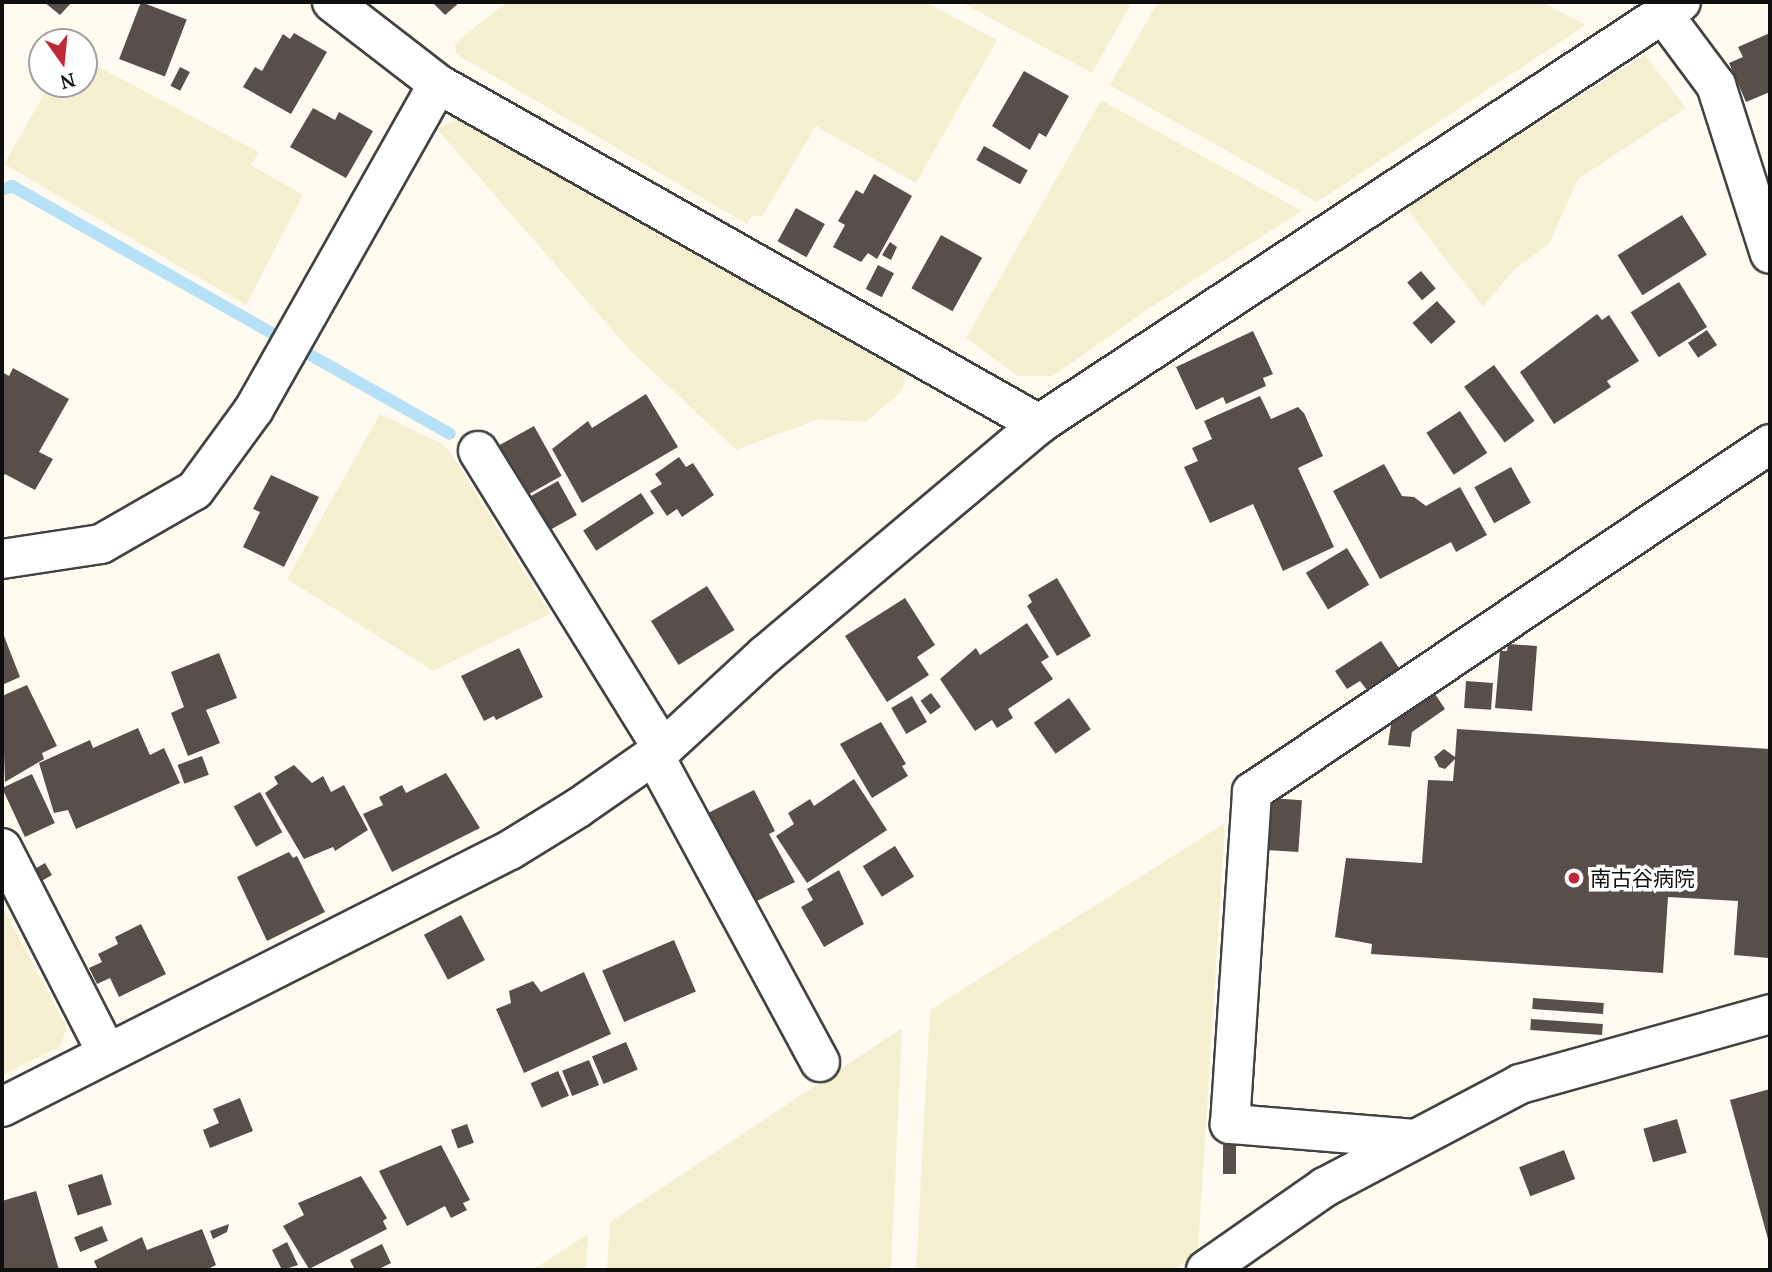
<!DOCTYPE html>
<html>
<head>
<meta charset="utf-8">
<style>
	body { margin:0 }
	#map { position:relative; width:1772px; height:1272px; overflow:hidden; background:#fffbf1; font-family:"PT Serif","Noto Sans JP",serif }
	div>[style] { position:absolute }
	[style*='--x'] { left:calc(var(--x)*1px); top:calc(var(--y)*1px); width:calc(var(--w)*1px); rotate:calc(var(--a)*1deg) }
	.farmland>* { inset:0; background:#f5f0d1 }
	.stream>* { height:12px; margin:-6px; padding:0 6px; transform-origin:6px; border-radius:6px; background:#b6e1f6 }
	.building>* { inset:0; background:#584f4b; transform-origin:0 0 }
	.roads { filter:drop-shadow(2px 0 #424242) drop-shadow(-2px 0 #424242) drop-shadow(0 2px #424242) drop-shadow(0 -2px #424242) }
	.minor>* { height:38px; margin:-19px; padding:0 19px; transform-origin:19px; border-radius:19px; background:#fff }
	.dots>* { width:19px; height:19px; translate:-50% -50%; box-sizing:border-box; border:4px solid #fff; border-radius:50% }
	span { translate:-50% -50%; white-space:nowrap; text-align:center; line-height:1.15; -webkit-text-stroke:7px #fff; paint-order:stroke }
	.poi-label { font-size:21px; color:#0f0f0f }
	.left { translate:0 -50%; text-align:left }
	.frame { position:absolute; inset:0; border:4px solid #0f0f0f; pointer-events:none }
	.north { position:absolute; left:28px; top:28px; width:70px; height:70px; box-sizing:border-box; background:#fff; border:2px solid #9f9f9f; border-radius:50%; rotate:165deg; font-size:19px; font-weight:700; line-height:28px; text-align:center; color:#0f0f0f }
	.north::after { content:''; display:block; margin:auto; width:24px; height:32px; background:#be2837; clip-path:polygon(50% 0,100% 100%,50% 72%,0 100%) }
</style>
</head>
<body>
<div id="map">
	<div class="farmland">
		<i style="clip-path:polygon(507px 2px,925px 2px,997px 40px,916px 183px,816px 126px,762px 217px,753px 215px,747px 224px,456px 54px,455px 43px)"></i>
		<i style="clip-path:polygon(961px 2px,1132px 2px,1092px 73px)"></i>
		<i style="clip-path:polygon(1158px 2px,1542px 2px,1586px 25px,1317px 202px,1110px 85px)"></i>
		<i style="clip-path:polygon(1645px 55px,1686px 108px,1578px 179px,1549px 244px,1513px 271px,1483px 307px,1405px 207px)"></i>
		<i style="clip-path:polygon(84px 59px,259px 152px,251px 165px,303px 195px,246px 305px,4px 164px,50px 84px,84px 84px)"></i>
		<i style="clip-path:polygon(1101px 100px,1302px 211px,1148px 309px,1053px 376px,1018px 376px,966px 338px)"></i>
		<i style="clip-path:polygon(457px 119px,908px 368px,902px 391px,866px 422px,819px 419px,736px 450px,628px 348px,437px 129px)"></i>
		<i style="clip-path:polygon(380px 414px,442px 444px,451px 453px,550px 614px,433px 671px,287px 579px)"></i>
		<i style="clip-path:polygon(1225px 823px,1198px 1250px,1176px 1270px,916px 1270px,930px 1010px)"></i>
		<i style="clip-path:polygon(3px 908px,66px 1026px,61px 1046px,2px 1075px)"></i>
		<i style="clip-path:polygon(902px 1028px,891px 1270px,607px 1270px,610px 1222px)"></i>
		<i style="clip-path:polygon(588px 1234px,586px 1270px,532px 1270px)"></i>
	</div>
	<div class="stream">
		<i style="--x:2;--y:190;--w:11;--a:-22"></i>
		<i style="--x:12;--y:186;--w:503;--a:29.52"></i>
	</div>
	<div class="building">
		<i style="clip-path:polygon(44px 2px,72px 2px,60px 15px)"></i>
		<i style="left:141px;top:2px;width:49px;height:61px;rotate:21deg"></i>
		<i style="clip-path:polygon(432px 2px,460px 2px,445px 15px)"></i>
		<i style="clip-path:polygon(294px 33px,327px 52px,291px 114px,243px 87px,255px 67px,262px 71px,283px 34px,290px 39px)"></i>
		<i style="clip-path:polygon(1770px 33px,1770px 92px,1746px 102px,1729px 63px,1743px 57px,1738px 47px)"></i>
		<i style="left:180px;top:67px;width:11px;height:21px;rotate:27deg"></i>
		<i style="clip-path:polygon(1024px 71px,1069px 96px,1046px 137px,1039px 133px,1030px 150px,992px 126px)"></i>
		<i style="clip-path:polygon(313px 108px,335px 120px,339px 112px,373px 131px,346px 178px,290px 147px)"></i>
		<i style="left:984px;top:146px;width:50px;height:16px;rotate:29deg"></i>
		<i style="clip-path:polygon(874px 174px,912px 196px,877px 259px,868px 253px,861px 262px,833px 247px,845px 225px,838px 221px,856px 190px,863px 194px)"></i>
		<i style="left:796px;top:208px;width:33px;height:38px;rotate:29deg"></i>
		<i style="left:1682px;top:215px;width:47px;height:76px;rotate:58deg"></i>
		<i style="left:941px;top:235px;width:47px;height:61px;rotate:29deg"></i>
		<i style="clip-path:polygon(890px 242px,897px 247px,891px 260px,882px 255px)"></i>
		<i style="left:878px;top:265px;width:18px;height:27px;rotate:27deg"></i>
		<i style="left:1421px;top:271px;width:23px;height:18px;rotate:50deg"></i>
		<i style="left:1679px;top:282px;width:53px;height:57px;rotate:58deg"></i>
		<i style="left:1437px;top:301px;width:28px;height:33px;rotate:48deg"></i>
		<i style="clip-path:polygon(1597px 314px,1602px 320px,1609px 315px,1639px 361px,1607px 381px,1611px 387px,1554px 424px,1520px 372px)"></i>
		<i style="left:1707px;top:330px;width:18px;height:23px;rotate:56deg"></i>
		<i style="clip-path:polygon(1253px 331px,1273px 374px,1263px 378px,1266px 386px,1226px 404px,1223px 397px,1196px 410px,1176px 367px)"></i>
		<i style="left:1494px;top:365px;width:69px;height:37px;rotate:54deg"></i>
		<i style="clip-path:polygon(13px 368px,69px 399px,39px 452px,53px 459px,35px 490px,5px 474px,2px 479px,2px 372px,9px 376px)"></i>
		<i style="clip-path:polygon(646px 394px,678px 447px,582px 503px,552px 449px,588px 421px,592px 428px)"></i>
		<i style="clip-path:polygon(1260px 396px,1271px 419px,1298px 407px,1304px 413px,1323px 456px,1298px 468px,1334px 547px,1283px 571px,1253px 504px,1210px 523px,1184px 467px,1198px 461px,1192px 448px,1212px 439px,1204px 421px)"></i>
		<i style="left:1460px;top:411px;width:50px;height:40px;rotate:57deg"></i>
		<i style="left:534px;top:426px;width:57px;height:46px;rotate:61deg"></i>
		<i style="clip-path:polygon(679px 457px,686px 467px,693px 463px,714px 495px,682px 517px,677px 509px,667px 516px,650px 491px,662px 484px,655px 474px)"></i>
		<i style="clip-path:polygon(1384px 464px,1402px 496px,1414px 497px,1426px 506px,1460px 487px,1487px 535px,1456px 552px,1451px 542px,1380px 579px,1333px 491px)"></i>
		<i style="left:1511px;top:467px;width:41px;height:42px;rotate:61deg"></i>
		<i style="clip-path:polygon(271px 475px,319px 497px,284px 567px,243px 547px,260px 512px,253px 509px)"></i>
		<i style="left:558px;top:481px;width:39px;height:35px;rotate:61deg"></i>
		<i style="left:641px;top:493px;width:24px;height:69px;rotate:57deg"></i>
		<i style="left:1347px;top:548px;width:43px;height:48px;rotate:59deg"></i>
		<i style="clip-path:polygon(1057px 578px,1091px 636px,1057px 656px,1027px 606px,1032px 602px,1028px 595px)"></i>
		<i style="left:707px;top:586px;width:52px;height:66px;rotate:58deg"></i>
		<i style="clip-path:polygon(905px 598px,935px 645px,917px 657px,929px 675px,887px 702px,845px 636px)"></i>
		<i style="clip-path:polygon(1027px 623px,1049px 657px,1041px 662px,1053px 679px,1008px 709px,1013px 718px,997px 728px,992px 720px,975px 731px,940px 679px,976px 648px,980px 655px)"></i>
		<i style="clip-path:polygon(2px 631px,20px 677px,2px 685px)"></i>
		<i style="clip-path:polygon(1381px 641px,1399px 668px,1366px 689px,1360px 681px,1347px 689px,1335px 671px)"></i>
		<i style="clip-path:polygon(1508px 644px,1537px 646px,1532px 711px,1495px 708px,1500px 651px,1507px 651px)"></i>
		<i style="clip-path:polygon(519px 648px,543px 697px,496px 720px,494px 716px,484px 721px,461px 676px)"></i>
		<i style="clip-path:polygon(219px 653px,237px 698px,206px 710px,220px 743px,188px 756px,171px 713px,184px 707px,171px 672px)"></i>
		<i style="left:1466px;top:681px;width:27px;height:27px;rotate:4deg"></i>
		<i style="clip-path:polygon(27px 685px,57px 746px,42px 753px,44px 759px,5px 782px,2px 696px)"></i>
		<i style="left:931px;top:693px;width:17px;height:13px;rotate:54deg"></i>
		<i style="clip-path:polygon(1435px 694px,1445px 709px,1412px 732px,1410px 747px,1388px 745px,1391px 724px)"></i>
		<i style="left:912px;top:696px;width:30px;height:24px;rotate:60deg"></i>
		<i style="left:1069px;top:698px;width:38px;height:43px;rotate:55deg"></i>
		<i style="clip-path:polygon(881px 722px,906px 764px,902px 766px,908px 776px,872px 798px,840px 744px)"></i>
		<i style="clip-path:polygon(138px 728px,150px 755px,164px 748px,180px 783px,76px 829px,68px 810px,54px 813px,39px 763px,90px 740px,93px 748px)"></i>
		<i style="clip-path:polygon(1457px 729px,1770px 749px,1769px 958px,1734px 955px,1738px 901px,1668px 897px,1663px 973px,1371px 954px,1372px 944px,1335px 937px,1346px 858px,1422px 863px,1428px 780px,1453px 781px,1455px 759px,1445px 769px,1439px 767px,1434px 757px,1444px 749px,1455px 757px)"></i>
		<i style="left:202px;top:756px;width:20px;height:26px;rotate:70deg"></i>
		<i style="clip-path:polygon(294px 765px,312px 783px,323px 776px,331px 792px,344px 785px,368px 830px,335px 851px,333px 847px,304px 859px,265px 793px,278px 784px,274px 777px)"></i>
		<i style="clip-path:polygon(446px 773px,480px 828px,392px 872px,363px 814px,383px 805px,379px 797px,402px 785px,406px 793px)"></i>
		<i style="left:32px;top:774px;width:54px;height:33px;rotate:65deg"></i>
		<i style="clip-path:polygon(854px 779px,887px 830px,807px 883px,776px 836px,794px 824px,788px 813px,810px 799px,814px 806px)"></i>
		<i style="clip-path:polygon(754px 790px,775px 831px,769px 834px,795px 882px,749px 905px,704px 815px)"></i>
		<i style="left:260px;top:792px;width:46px;height:30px;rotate:61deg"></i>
		<i style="left:1270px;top:798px;width:32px;height:52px;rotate:4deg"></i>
		<i style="left:895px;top:846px;width:36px;height:38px;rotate:58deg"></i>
		<i style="clip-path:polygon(289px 852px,293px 858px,297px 856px,325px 912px,267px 941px,237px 877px)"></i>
		<i style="left:45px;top:863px;width:14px;height:11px;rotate:60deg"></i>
		<i style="clip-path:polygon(839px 870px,864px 924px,824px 947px,801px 907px,813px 900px,807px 889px)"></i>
		<i style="left:461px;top:915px;width:51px;height:42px;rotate:62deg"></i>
		<i style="clip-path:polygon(141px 924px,166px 974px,119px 997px,110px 978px,97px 984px,89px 968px,102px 962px,98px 954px,118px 944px,115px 937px)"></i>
		<i style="left:674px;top:940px;width:56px;height:78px;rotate:67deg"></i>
		<i style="clip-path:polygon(584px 972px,611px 1034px,524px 1073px,496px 1009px,511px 1003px,509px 991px,533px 981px,541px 992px)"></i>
		<i style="left:1533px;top:998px;width:71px;height:11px;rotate:4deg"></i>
		<i style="left:1531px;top:1019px;width:72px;height:11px;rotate:4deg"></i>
		<i style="left:626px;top:1042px;width:30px;height:37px;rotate:67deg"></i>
		<i style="left:589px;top:1060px;width:27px;height:29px;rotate:68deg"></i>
		<i style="left:558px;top:1071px;width:27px;height:30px;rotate:66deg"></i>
		<i style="clip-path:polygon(1770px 1089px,1770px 1242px,1769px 1243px,1730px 1100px)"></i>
		<i style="clip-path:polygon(240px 1098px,253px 1131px,210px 1148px,203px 1130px,219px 1123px,213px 1109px)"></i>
		<i style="left:1677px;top:1119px;width:35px;height:35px;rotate:74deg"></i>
		<i style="left:467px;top:1124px;width:20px;height:17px;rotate:70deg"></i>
		<i style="clip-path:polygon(441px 1145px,470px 1200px,463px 1203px,467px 1210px,451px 1218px,445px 1206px,407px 1226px,379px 1171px)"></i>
		<i style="left:1223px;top:1145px;width:13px;height:29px"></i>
		<i style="left:1564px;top:1150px;width:31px;height:48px;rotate:69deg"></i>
		<i style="left:102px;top:1174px;width:32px;height:36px;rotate:72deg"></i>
		<i style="clip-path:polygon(361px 1176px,387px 1218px,383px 1221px,387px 1229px,309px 1269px,283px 1226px,304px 1215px,298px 1203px)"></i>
		<i style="clip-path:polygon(36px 1191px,59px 1270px,2px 1270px,2px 1201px)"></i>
		<i style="clip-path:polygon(229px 1224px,227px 1232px,213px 1239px,210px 1231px)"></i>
		<i style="left:102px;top:1226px;width:16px;height:30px;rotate:68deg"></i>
		<i style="clip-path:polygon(202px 1229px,216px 1265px,206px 1270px,98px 1270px,94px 1261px,142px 1237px,147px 1250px)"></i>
		<i style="clip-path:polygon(287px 1242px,298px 1265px,282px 1270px,272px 1250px)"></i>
		<i style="clip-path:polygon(382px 1244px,391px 1263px,377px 1270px,355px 1270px,350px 1260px)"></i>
	</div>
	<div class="roads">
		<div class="minor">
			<i style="--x:332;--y:2;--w:134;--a:37.7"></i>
			<i style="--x:438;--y:84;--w:691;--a:29.5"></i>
			<i style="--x:1663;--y:14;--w:89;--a:53.3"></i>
			<i style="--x:1716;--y:85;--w:177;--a:72.3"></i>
			<i style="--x:478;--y:451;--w:351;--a:58.2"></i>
			<i style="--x:2;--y:559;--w:100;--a:-8.6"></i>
			<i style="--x:101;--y:544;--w:108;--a:-29.9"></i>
			<i style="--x:195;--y:490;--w:100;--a:-53.9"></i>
			<i style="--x:254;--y:409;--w:373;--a:-60.5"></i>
			<i style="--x:654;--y:755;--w:349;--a:61.6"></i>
			<i style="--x:2;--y:848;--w:230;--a:62.9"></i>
			<i style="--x:2;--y:1107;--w:569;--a:-26.84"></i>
			<i style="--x:510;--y:850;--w:80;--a:-31.7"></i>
			<i style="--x:578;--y:808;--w:103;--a:-34.8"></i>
			<i style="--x:663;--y:749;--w:139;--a:-42.7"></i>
			<i style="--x:765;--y:655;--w:358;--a:-40.1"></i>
			<i style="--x:1039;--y:424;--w:768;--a:-33.32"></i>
			<i style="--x:1414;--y:1139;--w:185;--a:-175.3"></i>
			<i style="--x:1230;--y:1124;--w:333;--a:-86.2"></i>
			<i style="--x:1252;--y:792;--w:624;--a:-33.89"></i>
			<i style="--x:1206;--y:1270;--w:145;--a:-34.9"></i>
			<i style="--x:1325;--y:1187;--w:221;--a:-27.8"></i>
			<i style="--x:1520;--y:1084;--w:260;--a:-15.6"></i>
		</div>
	</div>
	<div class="dots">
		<i style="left:1574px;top:878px;background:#be2837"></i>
	</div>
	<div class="poi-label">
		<span class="left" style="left:1590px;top:878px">南古谷病院</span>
	</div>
	<div class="frame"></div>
	<div class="north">N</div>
</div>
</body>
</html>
